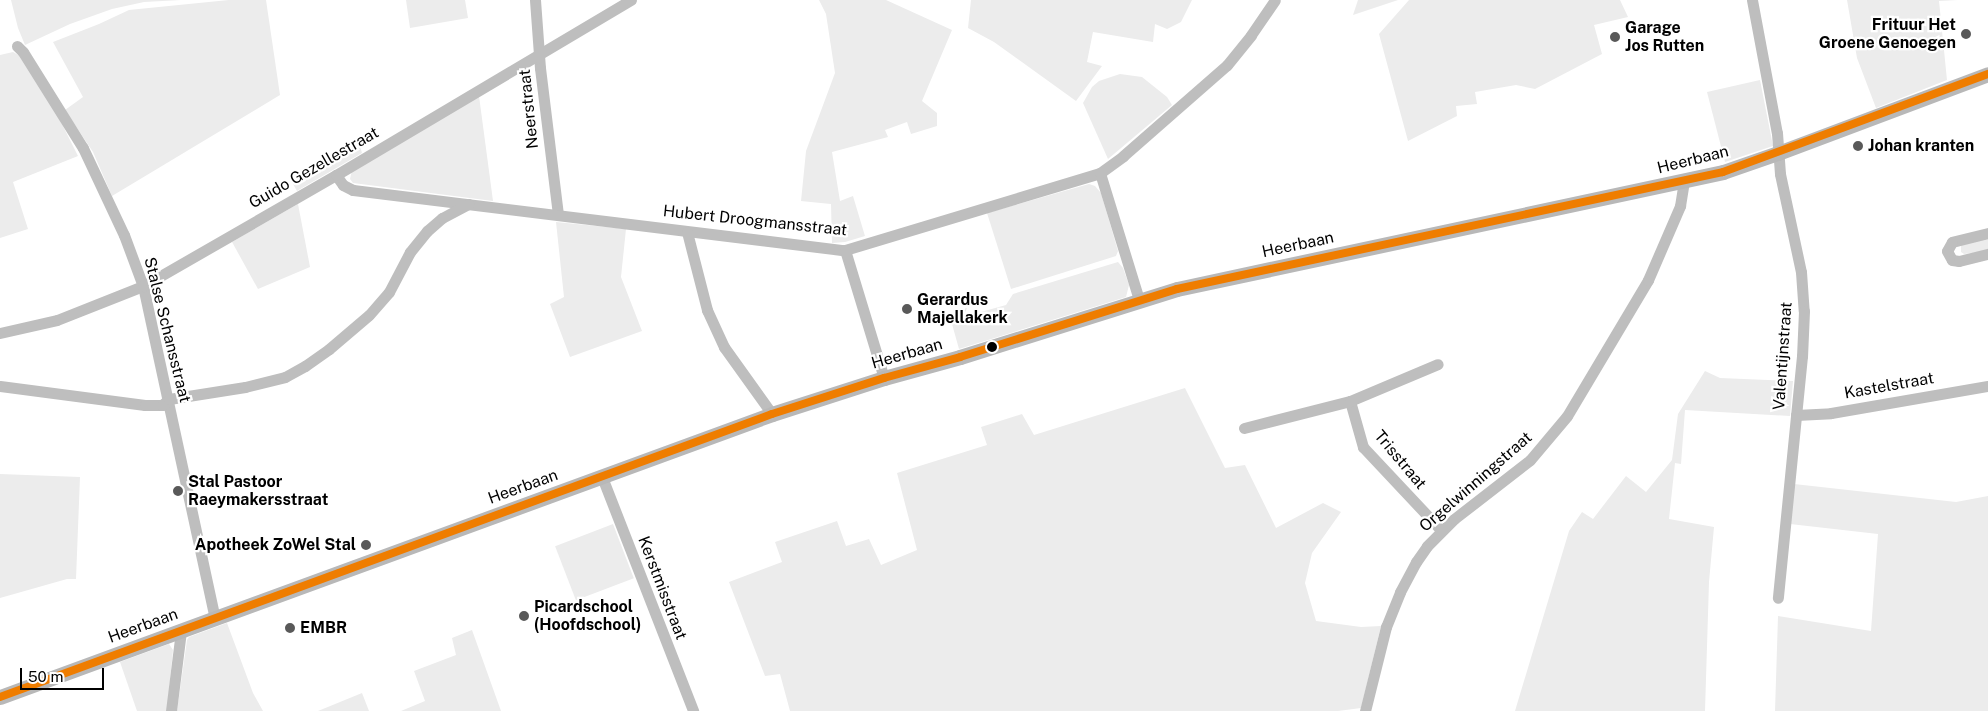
<!DOCTYPE html>
<html>
<head>
<meta charset="utf-8">
<style>
	body { margin:0 }
	#map { position:relative; width:1988px; height:711px; overflow:hidden; background:#fff; font-family:"Public Sans",sans-serif }
	div>[style] { position:absolute }
	[style*='--x'] { left:calc(var(--x)*1px); top:calc(var(--y)*1px); width:calc(var(--w)*1px); rotate:calc(var(--a)*1deg) }
	.green>* { inset:0; background:#ececec; transform-origin:0 0 }
	.street>* { height:11px; margin:-5.5px; padding:0 5.5px; transform-origin:5.5px; border-radius:5.5px; background:#bebebe }
	.secondary>* { height:15px; margin:-7.5px; padding:0 7.5px; transform-origin:7.5px; border-radius:7.5px; background:#b8b8b8 }
	.bus-1>* { height:8px; margin:-4px; padding:0 4px; transform-origin:4px; border-radius:4px; background:#ef7d00 }
	.dots>* { width:14px; height:14px; translate:-50% -50%; box-sizing:border-box; border:2px solid #fff; border-radius:50% }
	span { translate:-50% -50%; white-space:nowrap; text-align:center; line-height:1.15; -webkit-text-stroke:4.5px #fff; paint-order:stroke }
	.poi-label { font-size:16px; color:#000; font-weight:700 }
	.right { translate:-100% -50%; text-align:right }
	.left { translate:0 -50%; text-align:left }
	.street-label { font-size:16px; color:#000 }
	.scale { position:absolute; left:20px; top:668px; width:84px; height:22px; box-sizing:border-box; border:2px solid #000; border-top:0; padding-left:6px; font-size:15px; line-height:18px; white-space:nowrap; color:#000; -webkit-text-stroke:4px #fff; paint-order:stroke }
</style>
</head>
<body>
<div id="map">
	<div class="green">
		<i style="clip-path:polygon(11px 0,181px 0,144px 2px,112px 9px,70px 24px,25px 45px,18px 28px)"></i>
		<i style="clip-path:polygon(229px 0,266px 0,280px 95px,112px 196px,93px 152px,65px 110px,83px 97px,53px 42px,99px 24px,129px 10px)"></i>
		<i style="clip-path:polygon(406px 0,465px 0,468px 18px,410px 28px)"></i>
		<i style="clip-path:polygon(819px 0,886px 0,952px 30px,922px 101px,937px 113px,937px 126px,911px 134px,907px 122px,885px 130px,888px 137px,832px 152px,840px 201px,853px 196px,865px 236px,845px 242px,832px 243px,831px 204px,801px 201px,806px 151px,835px 73px,826px 14px)"></i>
		<i style="clip-path:polygon(971px 0,1192px 0,1181px 22px,1167px 29px,1155px 24px,1153px 42px,1093px 32px,1087px 62px,1102px 66px,1076px 101px,994px 42px,968px 28px)"></i>
		<i style="clip-path:polygon(1358px 0,1398px 0,1353px 15px)"></i>
		<i style="clip-path:polygon(1409px 0,1620px 0,1628px 17px,1594px 25px,1602px 54px,1535px 89px,1516px 85px,1475px 92px,1477px 104px,1456px 106px,1457px 116px,1408px 141px,1379px 34px)"></i>
		<i style="clip-path:polygon(1847px 0,1958px 0,1939px 1px,1947px 80px,1876px 108px,1857px 58px)"></i>
		<i style="clip-path:polygon(13px 52px,20px 56px,59px 118px,78px 156px,13px 182px,28px 229px,0 238px,0 55px)"></i>
		<i style="clip-path:polygon(1120px 74px,1142px 77px,1167px 97px,1172px 105px,1108px 159px,1083px 103px,1092px 87px,1099px 81px)"></i>
		<i style="clip-path:polygon(1760px 80px,1773px 146px,1725px 162px,1707px 92px)"></i>
		<i style="clip-path:polygon(479px 96px,493px 201px,353px 183px,350px 179px,352px 170px)"></i>
		<i style="clip-path:polygon(360px 146px,362px 153px,297px 191px,293px 184px)"></i>
		<i style="clip-path:polygon(1089px 184px,1095px 186px,1101px 193px,1118px 251px,1116px 256px,1011px 289px,987px 213px)"></i>
		<i style="clip-path:polygon(298px 204px,310px 267px,258px 289px,232px 242px)"></i>
		<i style="clip-path:polygon(556px 222px,626px 229px,621px 277px,642px 331px,570px 357px,550px 304px,564px 297px)"></i>
		<i style="clip-path:polygon(1988px 236px,1988px 251px,1964px 254px,1961px 252px,1961px 245px)"></i>
		<i style="clip-path:polygon(1118px 262px,1123px 268px,1129px 285px,1126px 297px,959px 349px,952px 324px,959px 310px,967px 308px,963px 317px,1006px 305px,1013px 294px)"></i>
		<i style="clip-path:polygon(1705px 371px,1720px 378px,1793px 381px,1790px 416px,1685px 410px,1681px 464px,1675px 463px,1669px 519px,1714px 527px,1709px 582px,1705px 711px,1515px 711px,1569px 531px,1582px 512px,1593px 519px,1626px 476px,1646px 492px,1672px 460px,1678px 414px)"></i>
		<i style="clip-path:polygon(1185px 388px,1225px 468px,1245px 465px,1276px 528px,1323px 503px,1341px 512px,1312px 553px,1305px 583px,1316px 621px,1361px 627px,1381px 626px,1361px 708px,1338px 711px,790px 711px,780px 674px,765px 676px,729px 582px,782px 562px,775px 542px,837px 521px,846px 546px,869px 539px,881px 565px,917px 550px,897px 473px,987px 445px,981px 427px,1022px 414px,1034px 435px)"></i>
		<i style="clip-path:polygon(0 474px,80px 477px,76px 579px,67px 579px,0 598px)"></i>
		<i style="clip-path:polygon(1794px 484px,1956px 502px,1988px 496px,1988px 711px,1775px 711px,1778px 616px,1871px 631px,1878px 534px,1790px 524px)"></i>
		<i style="left:613px;top:524px;width:58px;height:62px;rotate:69deg"></i>
		<i style="clip-path:polygon(227px 623px,253px 693px,263px 711px,177px 711px,187px 640px,189px 637px)"></i>
		<i style="clip-path:polygon(472px 630px,501px 711px,401px 711px,425px 701px,414px 671px,456px 655px,452px 638px)"></i>
		<i style="clip-path:polygon(169px 644px,173px 650px,167px 711px,137px 711px,120px 662px)"></i>
		<i style="clip-path:polygon(362px 693px,369px 711px,318px 711px)"></i>
	</div>
	<div class="street">
		<i style="--x:535;--y:0;--w:68;--a:85.8"></i>
		<i style="--x:540;--y:68;--w:147;--a:83"></i>
		<i style="--x:1752;--y:0;--w:135;--a:79.4"></i>
		<i style="--x:1777;--y:133;--w:41;--a:85.8"></i>
		<i style="--x:1780;--y:174;--w:100;--a:77.9"></i>
		<i style="--x:1801;--y:272;--w:39;--a:86"></i>
		<i style="--x:1804;--y:311;--w:45;--a:92.5"></i>
		<i style="--x:1802;--y:356;--w:243;--a:95.7"></i>
		<i style="--x:17;--y:46;--w:8;--a:45"></i>
		<i style="--x:23;--y:52;--w:113;--a:58"></i>
		<i style="--x:83;--y:148;--w:96;--a:64.8"></i>
		<i style="--x:124;--y:235;--w:54;--a:69.6"></i>
		<i style="--x:143;--y:286;--w:340;--a:77.8"></i>
		<i style="--x:1100;--y:173;--w:133;--a:72.9"></i>
		<i style="--x:336;--y:175;--w:12;--a:55"></i>
		<i style="--x:343;--y:185;--w:11;--a:27"></i>
		<i style="--x:353;--y:190;--w:496;--a:7"></i>
		<i style="--x:845;--y:250;--w:266;--a:-16.8"></i>
		<i style="--x:1100;--y:173;--w:29;--a:-36"></i>
		<i style="--x:1123;--y:156;--w:138;--a:-41.2"></i>
		<i style="--x:1227;--y:65;--w:38;--a:-51"></i>
		<i style="--x:1251;--y:35;--w:42;--a:-55.6"></i>
		<i style="--x:687;--y:232;--w:81;--a:75.6"></i>
		<i style="--x:707;--y:310;--w:41;--a:65.3"></i>
		<i style="--x:724;--y:347;--w:82;--a:54.4"></i>
		<i style="--x:1988;--y:233;--w:37;--a:166"></i>
		<i style="--x:1952;--y:242;--w:10;--a:119"></i>
		<i style="--x:1947;--y:251;--w:10;--a:61"></i>
		<i style="--x:1952;--y:260;--w:7;--a:8"></i>
		<i style="--x:1959;--y:261;--w:30;--a:-14"></i>
		<i style="--x:845;--y:250;--w:134;--a:73.1"></i>
		<i style="--x:0;--y:333;--w:58;--a:-12.8"></i>
		<i style="--x:57;--y:320;--w:92;--a:-21.6"></i>
		<i style="--x:143;--y:286;--w:223;--a:-29.9"></i>
		<i style="--x:336;--y:175;--w:343;--a:-30.7"></i>
		<i style="--x:0;--y:386;--w:146;--a:7.5"></i>
		<i style="--x:145;--y:405;--w:17;--a:0"></i>
		<i style="--x:162;--y:405;--w:9;--a:-41"></i>
		<i style="--x:169;--y:399;--w:77;--a:-9"></i>
		<i style="--x:245;--y:387;--w:41;--a:-14"></i>
		<i style="--x:285;--y:377;--w:23;--a:-29"></i>
		<i style="--x:305;--y:366;--w:29;--a:-35"></i>
		<i style="--x:329;--y:349;--w:52;--a:-40.4"></i>
		<i style="--x:369;--y:315;--w:30;--a:-49"></i>
		<i style="--x:389;--y:292;--w:45;--a:-62.3"></i>
		<i style="--x:410;--y:252;--w:27;--a:-51"></i>
		<i style="--x:427;--y:231;--w:20;--a:-41"></i>
		<i style="--x:442;--y:218;--w:30;--a:-28"></i>
		<i style="--x:1350;--y:401;--w:48;--a:74.2"></i>
		<i style="--x:1363;--y:447;--w:115;--a:46.8"></i>
		<i style="--x:1796;--y:415;--w:35;--a:-3"></i>
		<i style="--x:1831;--y:413;--w:159;--a:-9.8"></i>
		<i style="--x:1244;--y:428;--w:109;--a:-14.3"></i>
		<i style="--x:1350;--y:401;--w:95;--a:-22.8"></i>
		<i style="--x:602;--y:477;--w:251;--a:68.7"></i>
		<i style="--x:171;--y:711;--w:81;--a:-82.9"></i>
		<i style="--x:1365;--y:711;--w:87;--a:-76"></i>
		<i style="--x:1386;--y:627;--w:38;--a:-68"></i>
		<i style="--x:1400;--y:592;--w:34;--a:-62"></i>
		<i style="--x:1416;--y:562;--w:19;--a:-55"></i>
		<i style="--x:1427;--y:546;--w:38;--a:-45"></i>
		<i style="--x:1454;--y:519;--w:96;--a:-37.8"></i>
		<i style="--x:1530;--y:460;--w:57;--a:-49.9"></i>
		<i style="--x:1567;--y:416;--w:158;--a:-59.2"></i>
		<i style="--x:1648;--y:280;--w:81;--a:-66.6"></i>
		<i style="--x:1680;--y:206;--w:25;--a:-81"></i>
	</div>
	<div class="secondary">
		<i style="--x:0;--y:697;--w:822;--a:-20.13"></i>
		<i style="--x:772;--y:414;--w:118;--a:-17.8"></i>
		<i style="--x:884;--y:378;--w:79;--a:-15.4"></i>
		<i style="--x:960;--y:357;--w:227;--a:-17.4"></i>
		<i style="--x:1177;--y:289;--w:558;--a:-12.09"></i>
		<i style="--x:1723;--y:172;--w:58;--a:-19.1"></i>
		<i style="--x:1778;--y:153;--w:224;--a:-20.6"></i>
	</div>
	<div class="bus-1">
		<i style="--x:0;--y:697;--w:822;--a:-20.13"></i>
		<i style="--x:772;--y:414;--w:118;--a:-17.8"></i>
		<i style="--x:884;--y:378;--w:79;--a:-15.4"></i>
		<i style="--x:960;--y:357;--w:227;--a:-17.4"></i>
		<i style="--x:1177;--y:289;--w:558;--a:-12.09"></i>
		<i style="--x:1723;--y:172;--w:283;--a:-20.3"></i>
	</div>
	<div class="dots">
		<i style="left:1966px;top:34px;background:#595959"></i>
		<i style="left:1615px;top:37px;background:#595959"></i>
		<i style="left:1858px;top:146px;background:#595959"></i>
		<i style="left:907px;top:309px;background:#595959"></i>
		<i style="left:992px;top:347px;background:#000"></i>
		<i style="left:178px;top:491px;background:#595959"></i>
		<i style="left:366px;top:545px;background:#595959"></i>
		<i style="left:524px;top:616px;background:#595959"></i>
		<i style="left:290px;top:628px;background:#595959"></i>
	</div>
	<div class="poi-label">
		<span class="right" style="left:1956px;top:34px">Frituur Het<br>Groene Genoegen</span>
		<span class="left" style="left:1625px;top:37px">Garage<br>Jos Rutten</span>
		<span class="left" style="left:1868px;top:146px">Johan kranten</span>
		<span class="left" style="left:917px;top:309px">Gerardus<br>Majellakerk</span>
		<span class="left" style="left:188px;top:491px">Stal Pastoor<br>Raeymakersstraat</span>
		<span class="right" style="left:356px;top:545px">Apotheek ZoWel Stal</span>
		<span class="left" style="left:534px;top:616px">Picardschool<br>(Hoofdschool)</span>
		<span class="left" style="left:300px;top:628px">EMBR</span>
	</div>
	<div class="street-label">
		<span style="left:529px;top:109px;rotate:-96deg">Neerstraat</span>
		<span style="left:1693px;top:160px;rotate:-14deg">Heerbaan</span>
		<span style="left:314px;top:168px;rotate:-30deg">Guido Gezellestraat</span>
		<span style="left:755px;top:221px;rotate:6deg">Hubert Droogmansstraat</span>
		<span style="left:1298px;top:245px;rotate:-12deg">Heerbaan</span>
		<span style="left:167px;top:330px;rotate:76deg">Stalse Schansstraat</span>
		<span style="left:907px;top:354px;rotate:-16deg">Heerbaan</span>
		<span style="left:1783px;top:356px;rotate:-86deg">Valentijnstraat</span>
		<span style="left:1889px;top:386px;rotate:-10deg">Kastelstraat</span>
		<span style="left:1400px;top:460px;rotate:50deg">Trisstraat</span>
		<span style="left:1476px;top:482px;rotate:-41deg">Orgelwinningstraat</span>
		<span style="left:523px;top:487px;rotate:-20deg">Heerbaan</span>
		<span style="left:662px;top:588px;rotate:69deg">Kerstmisstraat</span>
		<span style="left:143px;top:626px;rotate:-20deg">Heerbaan</span>
	</div>
	<div class="scale">50 m</div>
</div>
</body>
</html>
